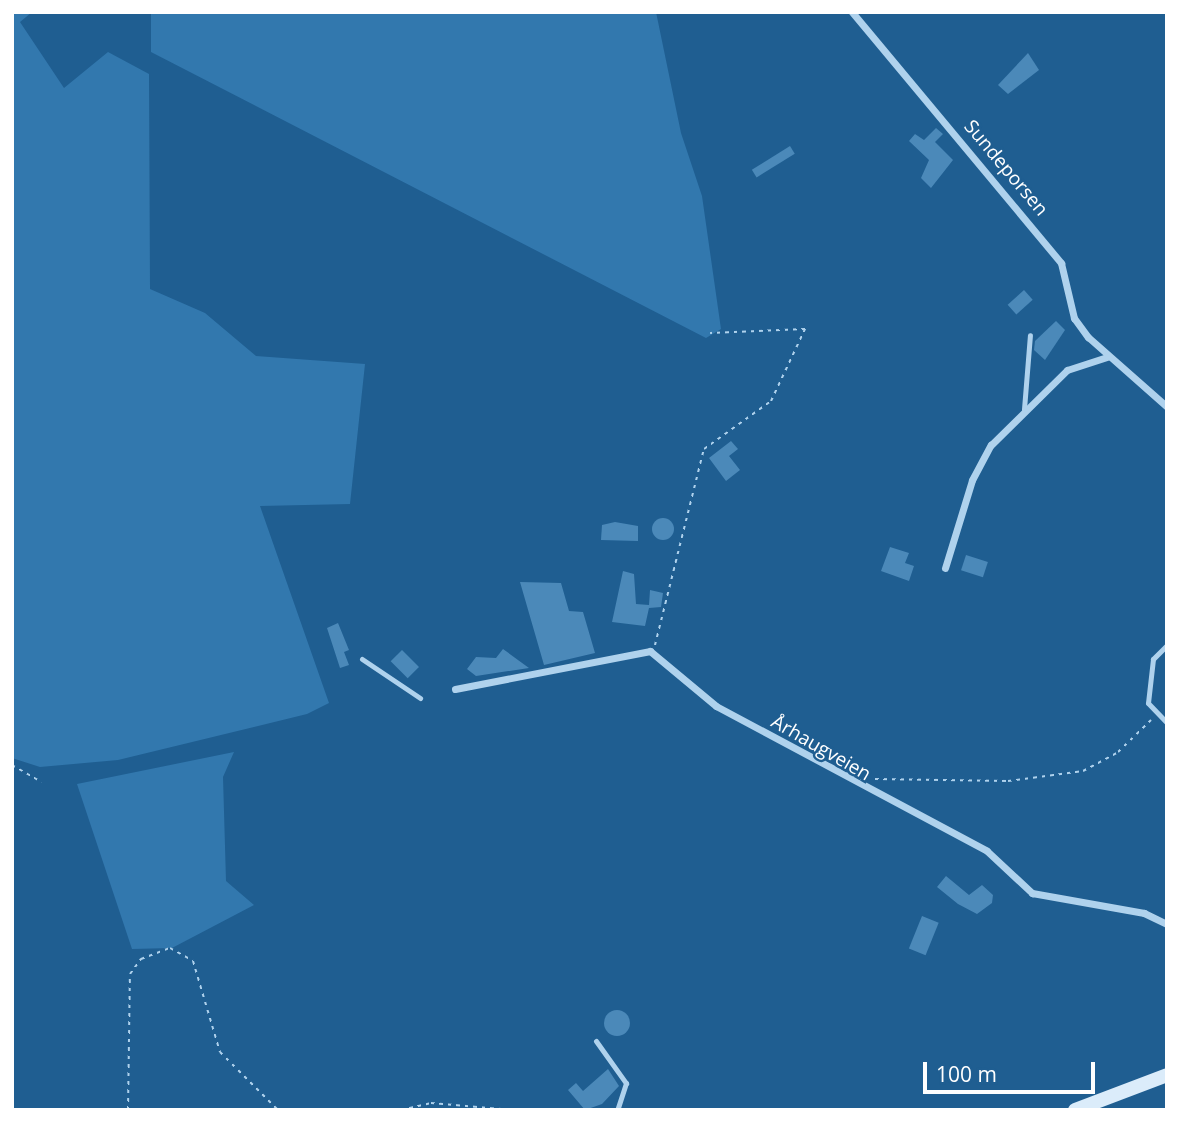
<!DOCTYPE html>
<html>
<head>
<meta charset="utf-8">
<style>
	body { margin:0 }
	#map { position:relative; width:1179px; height:1122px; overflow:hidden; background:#1f5e91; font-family:"Open Sans",sans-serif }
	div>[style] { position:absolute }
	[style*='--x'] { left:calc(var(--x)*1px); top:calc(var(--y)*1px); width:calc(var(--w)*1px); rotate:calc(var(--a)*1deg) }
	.green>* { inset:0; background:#3278ae }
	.building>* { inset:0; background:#4b89b9; transform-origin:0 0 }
	.round { border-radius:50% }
	.path>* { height:2px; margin-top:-1px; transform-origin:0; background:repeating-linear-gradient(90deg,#afd2ed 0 3.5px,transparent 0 8.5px) }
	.lane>* { height:5px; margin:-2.5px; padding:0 2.5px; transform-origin:2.5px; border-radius:2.5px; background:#afd2ed }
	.street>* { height:7px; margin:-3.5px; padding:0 3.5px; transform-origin:3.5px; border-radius:3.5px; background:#afd2ed }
	.secondary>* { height:14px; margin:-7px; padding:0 7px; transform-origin:7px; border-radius:7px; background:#dbecfa }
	span { translate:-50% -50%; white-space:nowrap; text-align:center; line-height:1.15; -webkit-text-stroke:5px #1f5e91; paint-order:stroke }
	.street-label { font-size:19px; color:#fff }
	.frame { position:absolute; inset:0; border:14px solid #fff; pointer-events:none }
	.scale { position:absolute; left:923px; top:1062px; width:172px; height:32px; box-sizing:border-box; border:4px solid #fff; border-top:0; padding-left:9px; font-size:21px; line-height:24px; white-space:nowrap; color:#fff; -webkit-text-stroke:5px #1f5e91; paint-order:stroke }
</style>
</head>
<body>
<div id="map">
	<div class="green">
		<i style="clip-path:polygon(12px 12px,32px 12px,20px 22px,64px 88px,108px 52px,149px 74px,150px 289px,205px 313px,256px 356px,365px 364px,350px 504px,260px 506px,329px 703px,307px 714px,118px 760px,40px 767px,12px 758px)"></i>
		<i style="clip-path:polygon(151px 12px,656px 12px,681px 133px,702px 196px,721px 329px,706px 338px,151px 52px)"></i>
		<i style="clip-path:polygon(234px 752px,223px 777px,226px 881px,254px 905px,172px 948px,132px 949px,77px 784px)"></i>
	</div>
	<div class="building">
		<i style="clip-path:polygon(1028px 53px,1039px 70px,1008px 94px,998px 85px)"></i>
		<i style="clip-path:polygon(936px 128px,943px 134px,935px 142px,953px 160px,931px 188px,921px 178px,929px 160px,909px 141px,915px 134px,924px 140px)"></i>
		<i style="left:790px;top:146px;width:9px;height:45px;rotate:58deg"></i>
		<i style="left:1024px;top:290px;width:13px;height:22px;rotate:48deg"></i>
		<i style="clip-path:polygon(1056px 321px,1065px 330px,1045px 360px,1034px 350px,1035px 341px)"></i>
		<i style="clip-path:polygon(731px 441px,738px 449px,729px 456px,740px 470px,726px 481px,709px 458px)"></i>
		<i class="round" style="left:652px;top:518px;width:22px;height:22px"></i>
		<i style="clip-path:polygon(615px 522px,638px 526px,638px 541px,601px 540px,602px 525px)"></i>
		<i style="clip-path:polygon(890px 547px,909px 553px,905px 563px,914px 566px,909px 581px,881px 571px)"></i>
		<i style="left:966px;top:555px;width:23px;height:16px;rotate:18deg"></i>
		<i style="clip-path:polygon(623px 571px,634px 574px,636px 604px,649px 605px,650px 590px,663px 593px,661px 607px,649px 608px,645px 626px,612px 622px)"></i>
		<i style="clip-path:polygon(520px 582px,561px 583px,569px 611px,583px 612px,595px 653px,544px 665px)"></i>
		<i style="clip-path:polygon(338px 623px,349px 650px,344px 652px,349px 665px,340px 668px,327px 628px)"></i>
		<i style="clip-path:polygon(503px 649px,529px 668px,476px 676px,467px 669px,476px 657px,496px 658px)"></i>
		<i style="left:402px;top:650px;width:24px;height:16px;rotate:45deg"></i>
		<i style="clip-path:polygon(946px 876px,969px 895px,982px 885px,993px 895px,992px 903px,977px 914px,958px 904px,937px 887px)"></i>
		<i style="left:922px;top:916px;width:18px;height:35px;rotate:22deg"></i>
		<i class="round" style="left:604px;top:1010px;width:26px;height:26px"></i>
		<i style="clip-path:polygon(608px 1069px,619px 1086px,602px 1104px,585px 1110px,568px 1090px,576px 1083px,583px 1091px)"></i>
	</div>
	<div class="path">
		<i style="--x:655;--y:645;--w:202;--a:-76"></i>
		<i style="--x:704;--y:449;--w:82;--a:-35.6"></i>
		<i style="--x:771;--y:401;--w:80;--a:-64.7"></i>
		<i style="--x:805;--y:329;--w:95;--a:177.6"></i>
		<i style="--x:12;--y:765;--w:34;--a:30"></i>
		<i style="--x:875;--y:779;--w:133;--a:0.9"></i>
		<i style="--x:1008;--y:781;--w:76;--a:-7.6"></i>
		<i style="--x:1083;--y:771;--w:40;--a:-28"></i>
		<i style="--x:1118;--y:752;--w:46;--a:-44.1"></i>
		<i style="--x:128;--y:1110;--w:136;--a:-89.2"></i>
		<i style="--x:130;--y:974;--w:19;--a:-54"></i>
		<i style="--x:141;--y:959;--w:31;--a:-21"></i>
		<i style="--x:170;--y:948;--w:26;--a:29"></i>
		<i style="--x:193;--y:961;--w:95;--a:73.5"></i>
		<i style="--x:220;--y:1052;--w:82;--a:45"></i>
		<i style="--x:401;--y:1110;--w:31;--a:-13"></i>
		<i style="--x:431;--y:1103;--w:84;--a:4.8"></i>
	</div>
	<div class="lane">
		<i style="--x:1024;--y:409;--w:74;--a:-85.4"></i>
		<i style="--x:1167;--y:645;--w:20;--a:135"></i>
		<i style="--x:1153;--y:659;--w:44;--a:96.5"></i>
		<i style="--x:1148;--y:703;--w:28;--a:46"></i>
		<i style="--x:362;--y:659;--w:70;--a:33.9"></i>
		<i style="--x:596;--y:1041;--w:52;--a:54.5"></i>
		<i style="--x:626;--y:1083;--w:28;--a:108"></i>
	</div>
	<div class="street">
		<i style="--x:852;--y:12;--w:327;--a:50.2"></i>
		<i style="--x:1061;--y:263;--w:57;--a:76.7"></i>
		<i style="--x:1074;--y:318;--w:24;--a:54"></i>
		<i style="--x:1088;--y:337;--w:106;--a:41.5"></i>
		<i style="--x:945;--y:568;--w:92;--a:-72.9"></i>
		<i style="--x:972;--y:480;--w:40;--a:-62"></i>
		<i style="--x:991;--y:445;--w:107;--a:-44.6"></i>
		<i style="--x:1067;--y:370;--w:42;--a:-18"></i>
		<i style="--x:455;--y:689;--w:199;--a:-11"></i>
		<i style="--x:650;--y:651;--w:86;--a:39.8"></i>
		<i style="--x:716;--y:706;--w:307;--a:28.1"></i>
		<i style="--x:987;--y:851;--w:62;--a:43"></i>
		<i style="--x:1032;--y:893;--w:114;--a:10.1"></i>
		<i style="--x:1144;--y:913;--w:25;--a:26"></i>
	</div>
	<div class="secondary">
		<i style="--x:1075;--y:1110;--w:98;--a:-20.8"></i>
	</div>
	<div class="street-label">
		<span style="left:1006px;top:168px;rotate:50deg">Sundeporsen</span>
		<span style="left:821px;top:748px;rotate:30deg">Århaugveien</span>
	</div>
	<div class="frame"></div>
	<div class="scale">100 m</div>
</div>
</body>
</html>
